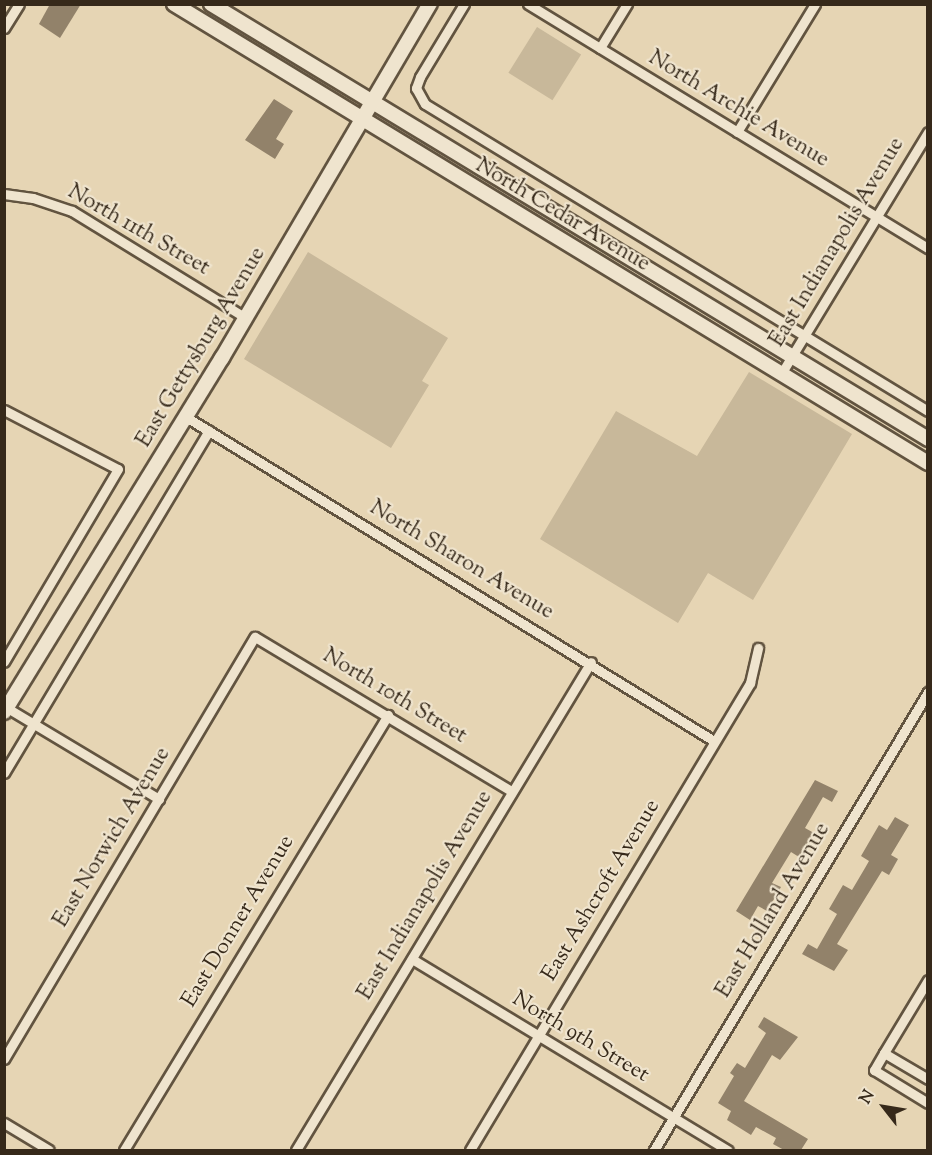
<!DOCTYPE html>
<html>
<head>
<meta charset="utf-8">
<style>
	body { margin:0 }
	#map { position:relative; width:932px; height:1155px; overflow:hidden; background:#e6d5b4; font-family:"Sorts Mill Goudy",serif }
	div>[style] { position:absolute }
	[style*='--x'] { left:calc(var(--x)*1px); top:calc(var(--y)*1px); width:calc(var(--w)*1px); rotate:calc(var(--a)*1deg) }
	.green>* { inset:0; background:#c8b89a; transform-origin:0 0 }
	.building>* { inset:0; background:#92826a }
	.roads { filter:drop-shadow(2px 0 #625440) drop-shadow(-2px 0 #625440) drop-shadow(0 2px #625440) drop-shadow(0 -2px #625440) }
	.street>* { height:9px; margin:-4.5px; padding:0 4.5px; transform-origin:4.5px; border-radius:4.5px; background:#efe4ce }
	.secondary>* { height:14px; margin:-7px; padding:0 7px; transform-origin:7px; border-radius:7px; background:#efe4ce }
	span { translate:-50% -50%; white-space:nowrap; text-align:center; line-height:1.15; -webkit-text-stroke:4.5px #efe4ce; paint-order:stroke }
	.street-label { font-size:22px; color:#36291a }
	.frame { position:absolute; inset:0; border:6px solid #36291a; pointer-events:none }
	.north { position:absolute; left:854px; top:1077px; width:60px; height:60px; -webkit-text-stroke:4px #efe4ce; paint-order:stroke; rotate:301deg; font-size:16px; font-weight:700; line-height:24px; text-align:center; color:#36291a }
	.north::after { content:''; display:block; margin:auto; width:21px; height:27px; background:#36291a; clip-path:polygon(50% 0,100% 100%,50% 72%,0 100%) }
</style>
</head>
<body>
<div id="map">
	<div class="green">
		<i style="left:537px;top:27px;width:52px;height:54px;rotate:32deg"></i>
		<i style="clip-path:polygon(308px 252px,448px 338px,422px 381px,429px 385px,391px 448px,244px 359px)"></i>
		<i style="clip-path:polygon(749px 372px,852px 434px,753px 600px,708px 573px,678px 623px,540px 539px,616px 411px,697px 456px)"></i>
	</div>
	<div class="building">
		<i style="clip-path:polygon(50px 4px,81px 4px,60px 38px,39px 24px)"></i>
		<i style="clip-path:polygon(274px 99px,293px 111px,276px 139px,284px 144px,275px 159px,245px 140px)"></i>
		<i style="clip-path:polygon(815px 780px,838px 791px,832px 802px,823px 797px,805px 828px,814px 833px,806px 846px,799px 857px,791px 852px,772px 883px,781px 887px,767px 911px,758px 906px,750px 920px,736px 911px)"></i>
		<i style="clip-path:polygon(895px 817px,909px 825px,891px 855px,898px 859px,889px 875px,882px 871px,837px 944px,848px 950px,834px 971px,802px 954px,808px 944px,817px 949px,837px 914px,829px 909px,843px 885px,852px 890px,865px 868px,869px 861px,861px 856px,879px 825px,887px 830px)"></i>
		<i style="clip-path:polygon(764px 1017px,798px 1037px,780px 1060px,772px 1055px,744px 1101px,808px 1139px,801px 1150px,784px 1150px,773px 1144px,776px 1138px,756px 1127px,751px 1135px,727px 1120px,731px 1111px,718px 1103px,734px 1076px,730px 1073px,737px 1063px,745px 1068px,766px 1033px,758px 1027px)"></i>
	</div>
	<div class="roads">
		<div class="street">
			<i style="--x:464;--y:4;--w:85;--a:121.1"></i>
			<i style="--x:420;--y:77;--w:12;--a:110"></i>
			<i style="--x:416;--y:88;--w:18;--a:61"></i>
			<i style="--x:425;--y:104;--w:589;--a:31.4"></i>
			<i style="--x:528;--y:4;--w:469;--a:31.4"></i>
			<i style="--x:4;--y:28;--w:28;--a:-58"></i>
			<i style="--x:600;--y:48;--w:52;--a:-58.5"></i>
			<i style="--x:737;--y:132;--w:150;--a:-58.6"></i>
			<i style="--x:4;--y:194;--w:29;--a:8"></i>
			<i style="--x:33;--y:198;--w:41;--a:18.4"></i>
			<i style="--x:72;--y:211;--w:204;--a:31.6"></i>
			<i style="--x:781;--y:374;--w:283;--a:-58.7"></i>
			<i style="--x:4;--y:410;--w:128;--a:27.4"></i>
			<i style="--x:118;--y:469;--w:224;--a:120.6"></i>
			<i style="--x:186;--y:417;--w:619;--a:31.53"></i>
			<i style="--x:4;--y:706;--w:181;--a:31"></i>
			<i style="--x:4;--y:773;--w:399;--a:-59.1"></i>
			<i style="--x:412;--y:959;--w:369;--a:31.2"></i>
			<i style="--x:928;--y:980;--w:85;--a:121.1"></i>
			<i style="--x:884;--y:1053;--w:51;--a:30.6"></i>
			<i style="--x:884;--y:1053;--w:20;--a:120"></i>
			<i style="--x:874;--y:1070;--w:63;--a:31.4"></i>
			<i style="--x:4;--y:1059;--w:491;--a:-59.3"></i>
			<i style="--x:255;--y:637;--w:299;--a:31"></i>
			<i style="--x:4;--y:1123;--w:52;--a:31"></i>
			<i style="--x:124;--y:1150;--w:509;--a:-58.75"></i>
			<i style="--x:296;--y:1150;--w:570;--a:-58.85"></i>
			<i style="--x:470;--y:1150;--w:545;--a:-59.05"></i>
			<i style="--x:750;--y:683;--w:36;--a:-77"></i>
			<i style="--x:654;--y:1150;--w:534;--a:-59.11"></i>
		</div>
		<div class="secondary">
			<i style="--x:174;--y:4;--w:883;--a:31.33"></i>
			<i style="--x:211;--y:4;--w:839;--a:31.24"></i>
			<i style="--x:4;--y:712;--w:416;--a:-58.4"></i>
			<i style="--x:222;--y:358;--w:411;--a:-59.6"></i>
		</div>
	</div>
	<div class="street-label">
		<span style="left:738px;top:110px;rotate:31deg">North Archie Avenue</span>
		<span style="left:562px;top:216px;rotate:31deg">North Cedar Avenue</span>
		<span style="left:138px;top:231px;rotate:30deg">North 11th Street</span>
		<span style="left:838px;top:243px;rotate:-59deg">East Indianapolis Avenue</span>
		<span style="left:202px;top:348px;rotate:-59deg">East Gettysburg Avenue</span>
		<span style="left:461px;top:561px;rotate:31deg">North Sharon Avenue</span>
		<span style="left:394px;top:697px;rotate:31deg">North 10th Street</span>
		<span style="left:113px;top:838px;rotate:-59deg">East Norwich Avenue</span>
		<span style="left:602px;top:891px;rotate:-59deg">East Ashcroft Avenue</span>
		<span style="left:426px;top:896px;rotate:-59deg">East Indianapolis Avenue</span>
		<span style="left:774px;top:911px;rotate:-59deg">East Holland Avenue</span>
		<span style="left:239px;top:922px;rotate:-59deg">East Donner Avenue</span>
		<span style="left:580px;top:1038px;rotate:31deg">North 9th Street</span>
	</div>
	<div class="frame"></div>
	<div class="north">N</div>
</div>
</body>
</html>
